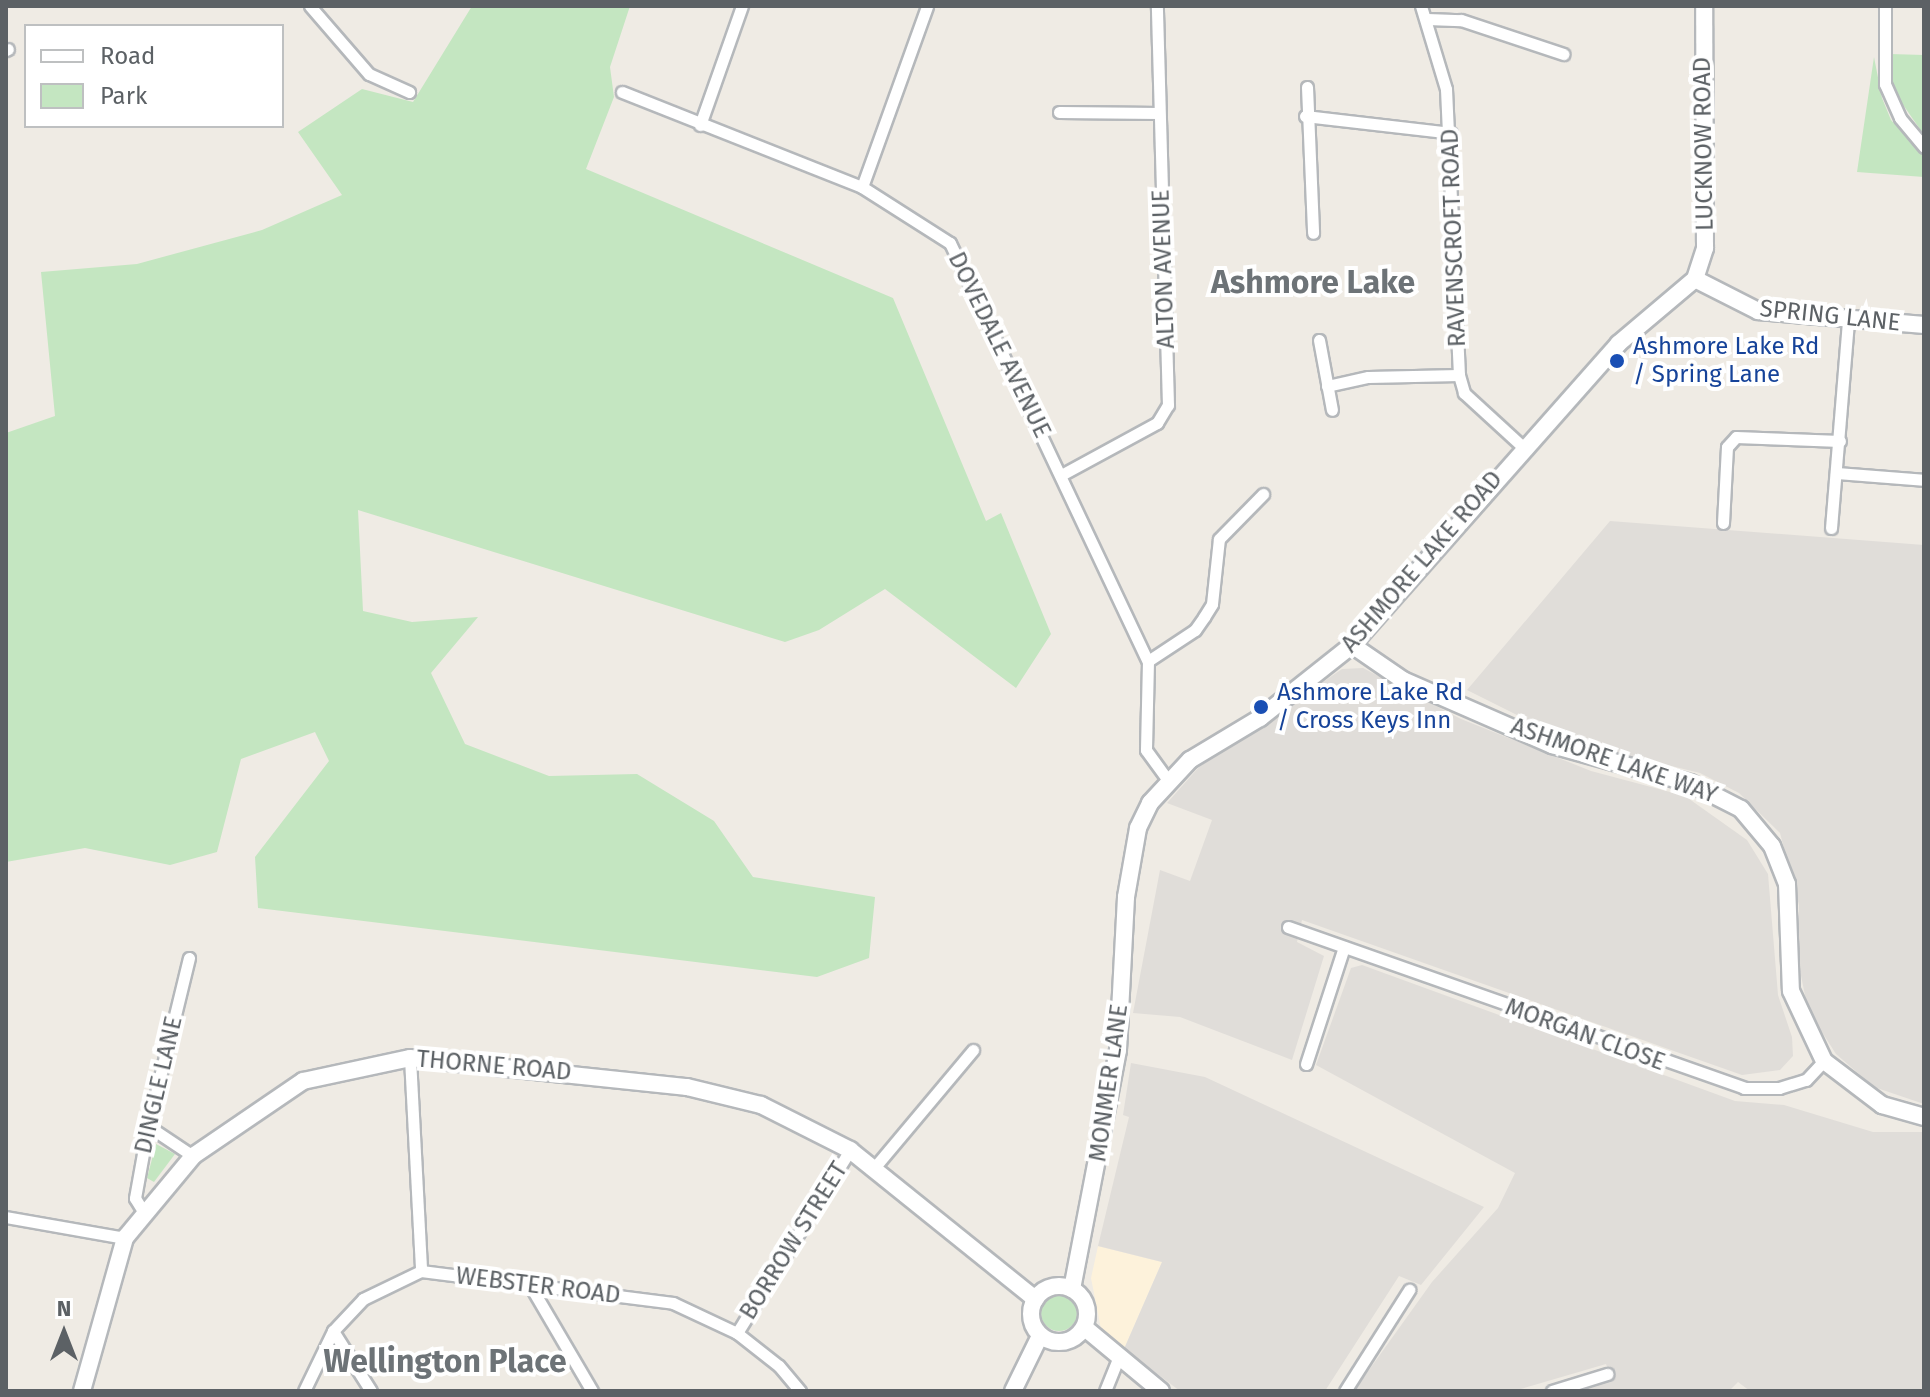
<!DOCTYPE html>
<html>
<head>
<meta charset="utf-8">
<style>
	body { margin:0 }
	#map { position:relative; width:1930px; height:1397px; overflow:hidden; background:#efebe4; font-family:"Fira Sans",sans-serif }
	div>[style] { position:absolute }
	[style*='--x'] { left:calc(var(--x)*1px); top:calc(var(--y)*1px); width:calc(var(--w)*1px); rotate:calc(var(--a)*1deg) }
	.commercial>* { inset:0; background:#fdf2db }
	.industrial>* { inset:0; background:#e0ddd9 }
	.green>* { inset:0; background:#c4e6c1 }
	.round { border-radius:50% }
	.roads { filter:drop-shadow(2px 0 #b5b8bb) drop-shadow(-2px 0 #b5b8bb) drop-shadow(0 2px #b5b8bb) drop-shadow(0 -2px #b5b8bb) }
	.street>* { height:11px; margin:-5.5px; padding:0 5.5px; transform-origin:5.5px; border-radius:5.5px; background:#fff }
	.secondary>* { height:16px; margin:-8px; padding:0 8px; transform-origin:8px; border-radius:8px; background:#fff }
	.secondary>.ring { margin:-8px; padding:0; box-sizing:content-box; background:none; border:16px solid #fff; border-radius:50% }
	.dots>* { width:22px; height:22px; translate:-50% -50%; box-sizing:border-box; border:4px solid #fff; border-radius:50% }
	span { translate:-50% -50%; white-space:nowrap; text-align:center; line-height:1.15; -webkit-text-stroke:8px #fff; paint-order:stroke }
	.street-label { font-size:24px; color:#5c6165 }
	.transit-label { font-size:24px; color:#164399 }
	.left { translate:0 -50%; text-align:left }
	.district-label { font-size:32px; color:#6d7377; font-weight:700 }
	.frame { position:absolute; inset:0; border:8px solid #5c6165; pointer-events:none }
	.legend { position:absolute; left:24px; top:24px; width:260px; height:104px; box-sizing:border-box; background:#fff; border:2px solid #bec0c1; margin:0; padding:10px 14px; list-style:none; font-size:24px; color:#5c6165 }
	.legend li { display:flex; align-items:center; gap:16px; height:40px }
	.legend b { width:40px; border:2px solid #bec0c1 }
	.north { position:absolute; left:24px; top:1293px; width:80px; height:80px; -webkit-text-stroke:6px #fff; paint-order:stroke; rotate:0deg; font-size:22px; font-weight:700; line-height:32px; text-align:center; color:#5c6165 }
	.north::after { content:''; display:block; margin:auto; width:28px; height:36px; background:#5c6165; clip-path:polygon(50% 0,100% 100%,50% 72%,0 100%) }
</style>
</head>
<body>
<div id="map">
	<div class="commercial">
		<i style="clip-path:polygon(1098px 1246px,1162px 1262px,1124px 1349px,1101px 1329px,1091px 1278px)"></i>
	</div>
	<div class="industrial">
		<i style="clip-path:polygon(1610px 521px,1924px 545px,1924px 1104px,1874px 1087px,1836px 1054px,1808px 1010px,1798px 961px,1799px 905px,1780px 833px,1739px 793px,1700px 773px,1569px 741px,1467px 690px)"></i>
		<i style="clip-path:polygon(1363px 668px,1461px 719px,1591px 771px,1685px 796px,1747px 840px,1768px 874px,1778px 995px,1792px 1037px,1793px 1056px,1780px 1070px,1742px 1075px,1302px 920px,1297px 942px,1324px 956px,1292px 1060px,1180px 1017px,1133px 1013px,1160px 870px,1190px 881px,1212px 820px,1167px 803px,1199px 767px,1342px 669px)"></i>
		<i style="clip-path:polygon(1362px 965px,1735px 1101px,1784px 1105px,1873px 1132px,1924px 1132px,1924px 1391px,1750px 1391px,1738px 1382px,1729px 1391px,1578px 1391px,1611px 1380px,1606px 1364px,1514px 1391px,1354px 1391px,1432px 1282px,1498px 1208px,1515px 1173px,1316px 1065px,1351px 968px)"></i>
		<i style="clip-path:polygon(1131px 1063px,1205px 1077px,1484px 1207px,1421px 1285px,1399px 1276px,1325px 1391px,1180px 1391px,1124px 1349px,1162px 1262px,1098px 1246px,1129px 1117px,1123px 1115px)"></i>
	</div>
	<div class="green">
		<i style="clip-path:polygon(472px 6px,630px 6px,610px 67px,614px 97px,586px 169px,893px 298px,986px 521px,1001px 513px,1051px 634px,1016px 688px,885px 589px,819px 630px,785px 642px,358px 510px,363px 611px,412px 622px,478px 617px,431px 673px,465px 744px,549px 776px,637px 774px,714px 821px,753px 877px,875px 897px,869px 958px,817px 977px,258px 908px,255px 857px,329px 761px,315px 732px,241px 759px,217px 852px,170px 865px,85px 848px,6px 862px,6px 433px,55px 416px,41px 272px,137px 264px,262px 230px,342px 195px,298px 132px,362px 89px,413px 102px)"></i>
		<i style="clip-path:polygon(1890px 54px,1924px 55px,1924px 135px,1890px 86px)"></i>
		<i style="clip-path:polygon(1874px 57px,1882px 98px,1891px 120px,1924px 156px,1924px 177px,1857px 172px)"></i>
		<i style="clip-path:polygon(156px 1144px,175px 1154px,154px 1182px,147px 1178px)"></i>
		<i class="round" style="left:1041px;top:1295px;width:36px;height:36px"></i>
	</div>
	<div class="roads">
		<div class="street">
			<i style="--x:310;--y:6;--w:90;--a:49.1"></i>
			<i style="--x:369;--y:74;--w:44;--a:24.2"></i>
			<i style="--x:1421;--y:6;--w:87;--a:73.2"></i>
			<i style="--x:1446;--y:89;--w:286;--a:87.4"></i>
			<i style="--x:1459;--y:375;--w:19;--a:74"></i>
			<i style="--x:1464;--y:393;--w:80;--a:42.5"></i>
			<i style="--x:1885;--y:6;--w:78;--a:90"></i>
			<i style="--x:1885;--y:84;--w:37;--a:66"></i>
			<i style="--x:1900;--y:118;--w:38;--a:50"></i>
			<i style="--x:1427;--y:19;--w:34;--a:2"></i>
			<i style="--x:1461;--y:20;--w:108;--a:18.4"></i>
			<i style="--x:6;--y:50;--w:2;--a:-27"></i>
			<i style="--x:1307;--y:87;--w:146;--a:87.6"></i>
			<i style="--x:622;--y:92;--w:258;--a:21.6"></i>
			<i style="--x:862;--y:187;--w:104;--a:32.5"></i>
			<i style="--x:950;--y:243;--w:463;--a:64.7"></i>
			<i style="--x:1148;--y:661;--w:89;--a:91.3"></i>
			<i style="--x:1146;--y:750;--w:36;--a:54"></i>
			<i style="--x:1059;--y:112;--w:100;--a:0.6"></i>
			<i style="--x:1305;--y:116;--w:147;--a:6.6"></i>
			<i style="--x:700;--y:125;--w:126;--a:-70.6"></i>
			<i style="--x:862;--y:187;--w:192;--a:-70.2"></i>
			<i style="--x:1319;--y:340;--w:71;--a:79.5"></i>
			<i style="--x:1327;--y:386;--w:42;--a:-12.4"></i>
			<i style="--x:1368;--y:377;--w:91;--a:-1.3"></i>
			<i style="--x:1836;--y:473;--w:88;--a:4.5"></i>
			<i style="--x:1063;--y:474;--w:107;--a:-28.5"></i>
			<i style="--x:1157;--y:423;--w:21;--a:-59"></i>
			<i style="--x:1168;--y:405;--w:399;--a:-91.6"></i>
			<i style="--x:1723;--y:523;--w:76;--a:-87"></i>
			<i style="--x:1727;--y:447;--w:13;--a:-48"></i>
			<i style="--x:1736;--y:437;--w:104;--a:2.2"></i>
			<i style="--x:1831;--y:528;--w:210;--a:-85.3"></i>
			<i style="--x:1148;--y:661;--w:56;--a:-33.4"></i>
			<i style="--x:1195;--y:630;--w:16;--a:-55"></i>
			<i style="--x:1204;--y:617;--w:15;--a:-58"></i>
			<i style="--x:1212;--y:604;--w:65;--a:-83.9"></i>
			<i style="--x:1219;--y:539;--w:63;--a:-45.6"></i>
			<i style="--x:1288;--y:927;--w:484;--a:19.4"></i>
			<i style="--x:1744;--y:1088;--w:35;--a:0"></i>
			<i style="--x:1779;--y:1088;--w:28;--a:-17"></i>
			<i style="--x:1806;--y:1080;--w:26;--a:-47"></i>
			<i style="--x:410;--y:1058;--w:213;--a:87"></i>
			<i style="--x:1306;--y:1064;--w:123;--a:-72"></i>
			<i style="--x:148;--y:1126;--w:54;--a:33.7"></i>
			<i style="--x:874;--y:1168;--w:154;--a:-50"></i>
			<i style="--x:143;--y:1211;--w:15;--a:-122"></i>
			<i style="--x:135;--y:1198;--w:73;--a:-79.8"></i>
			<i style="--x:148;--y:1126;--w:173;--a:-76.3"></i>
			<i style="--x:6;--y:1217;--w:121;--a:10"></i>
			<i style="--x:531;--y:1287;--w:121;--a:59.6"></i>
			<i style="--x:333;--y:1331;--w:71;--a:57.7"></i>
			<i style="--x:737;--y:1333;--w:215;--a:-58.3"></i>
			<i style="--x:304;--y:1391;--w:67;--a:-64.2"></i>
			<i style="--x:333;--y:1331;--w:44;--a:-46.8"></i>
			<i style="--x:363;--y:1299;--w:64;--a:-25.8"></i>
			<i style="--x:421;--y:1271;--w:254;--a:7.2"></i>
			<i style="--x:673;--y:1303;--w:71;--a:25.1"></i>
			<i style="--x:737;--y:1333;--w:53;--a:38.2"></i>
			<i style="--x:779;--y:1366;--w:33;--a:50"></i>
			<i style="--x:1105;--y:1391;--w:35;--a:-68"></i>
			<i style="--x:1345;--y:1391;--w:120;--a:-57.6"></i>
			<i style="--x:1552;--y:1391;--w:58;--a:-17.2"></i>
		</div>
		<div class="secondary">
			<i style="--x:1695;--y:279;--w:71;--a:26.9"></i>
			<i style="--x:1758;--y:311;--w:167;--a:4.8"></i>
			<i style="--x:1352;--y:645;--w:62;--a:34.5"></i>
			<i style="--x:1403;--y:680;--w:163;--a:23.6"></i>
			<i style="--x:1552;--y:745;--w:143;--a:15.4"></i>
			<i style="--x:1690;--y:783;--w:57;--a:27"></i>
			<i style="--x:1741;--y:809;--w:48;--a:50"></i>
			<i style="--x:1772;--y:846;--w:41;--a:68.5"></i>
			<i style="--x:1787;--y:884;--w:107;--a:87.9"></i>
			<i style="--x:1791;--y:991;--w:77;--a:64.8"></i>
			<i style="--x:1824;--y:1061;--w:73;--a:37.2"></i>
			<i style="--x:1882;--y:1105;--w:44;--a:15.9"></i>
			<i class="ring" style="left:1031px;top:1286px;width:40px;height:40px"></i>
			<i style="--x:1072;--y:1289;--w:243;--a:-79.1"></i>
			<i style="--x:1118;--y:1050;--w:153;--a:-87"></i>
			<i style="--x:1126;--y:897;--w:70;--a:-80.1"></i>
			<i style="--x:1138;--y:828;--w:28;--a:-64"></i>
			<i style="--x:1150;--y:803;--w:59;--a:-47.1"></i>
			<i style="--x:1190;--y:760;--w:82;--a:-31"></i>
			<i style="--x:1260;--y:718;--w:117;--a:-38.4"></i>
			<i style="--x:1352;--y:645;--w:402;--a:-48.5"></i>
			<i style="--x:1618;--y:344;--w:101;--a:-40.2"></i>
			<i style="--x:1695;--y:279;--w:33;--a:-72"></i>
			<i style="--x:1705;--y:248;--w:242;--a:-90.2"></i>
			<i style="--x:1085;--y:1328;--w:99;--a:39.7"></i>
			<i style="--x:82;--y:1391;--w:159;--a:-74.3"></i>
			<i style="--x:125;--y:1238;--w:107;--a:-50.3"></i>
			<i style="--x:193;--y:1156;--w:133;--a:-34.3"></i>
			<i style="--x:303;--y:1081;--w:109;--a:-12.1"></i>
			<i style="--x:410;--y:1058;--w:279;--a:6"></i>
			<i style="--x:687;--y:1087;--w:76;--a:13.7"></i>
			<i style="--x:761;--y:1105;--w:100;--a:26.8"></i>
			<i style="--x:850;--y:1150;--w:238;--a:38.8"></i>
			<i style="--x:1013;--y:1391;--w:61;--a:-63.9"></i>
		</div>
	</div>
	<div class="dots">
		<i style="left:1617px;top:361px;background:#1a4fb4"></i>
		<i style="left:1261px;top:707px;background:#1a4fb4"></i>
	</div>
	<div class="street-label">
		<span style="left:1704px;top:144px;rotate:-91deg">LUCKNOW ROAD</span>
		<span style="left:1454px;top:238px;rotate:-92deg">RAVENSCROFT ROAD</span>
		<span style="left:1164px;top:269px;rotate:-92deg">ALTON AVENUE</span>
		<span style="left:1830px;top:316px;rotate:6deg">SPRING LANE</span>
		<span style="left:999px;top:345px;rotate:64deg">DOVEDALE AVENUE</span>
		<span style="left:1422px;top:562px;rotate:-49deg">ASHMORE LAKE ROAD</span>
		<span style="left:1614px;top:761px;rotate:19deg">ASHMORE LAKE WAY</span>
		<span style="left:1585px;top:1035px;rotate:20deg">MORGAN CLOSE</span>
		<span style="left:494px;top:1066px;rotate:5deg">THORNE ROAD</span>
		<span style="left:1109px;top:1083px;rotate:-82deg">MONMER LANE</span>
		<span style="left:159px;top:1085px;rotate:-77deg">DINGLE LANE</span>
		<span style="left:794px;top:1241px;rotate:-58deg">BORROW STREET</span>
		<span style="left:538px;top:1286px;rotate:7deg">WEBSTER ROAD</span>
	</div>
	<div class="transit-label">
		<span class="left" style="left:1633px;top:361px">Ashmore Lake Rd<br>/ Spring Lane</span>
		<span class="left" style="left:1277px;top:707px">Ashmore Lake Rd<br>/ Cross Keys Inn</span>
	</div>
	<div class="district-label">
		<span style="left:1313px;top:282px">Ashmore Lake</span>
		<span style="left:445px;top:1361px">Wellington Place</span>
	</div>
	<div class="frame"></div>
	<ul class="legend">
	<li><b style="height:10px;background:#fff"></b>Road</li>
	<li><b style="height:22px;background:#c4e6c1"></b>Park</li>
	</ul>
	<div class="north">N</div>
</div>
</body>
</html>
